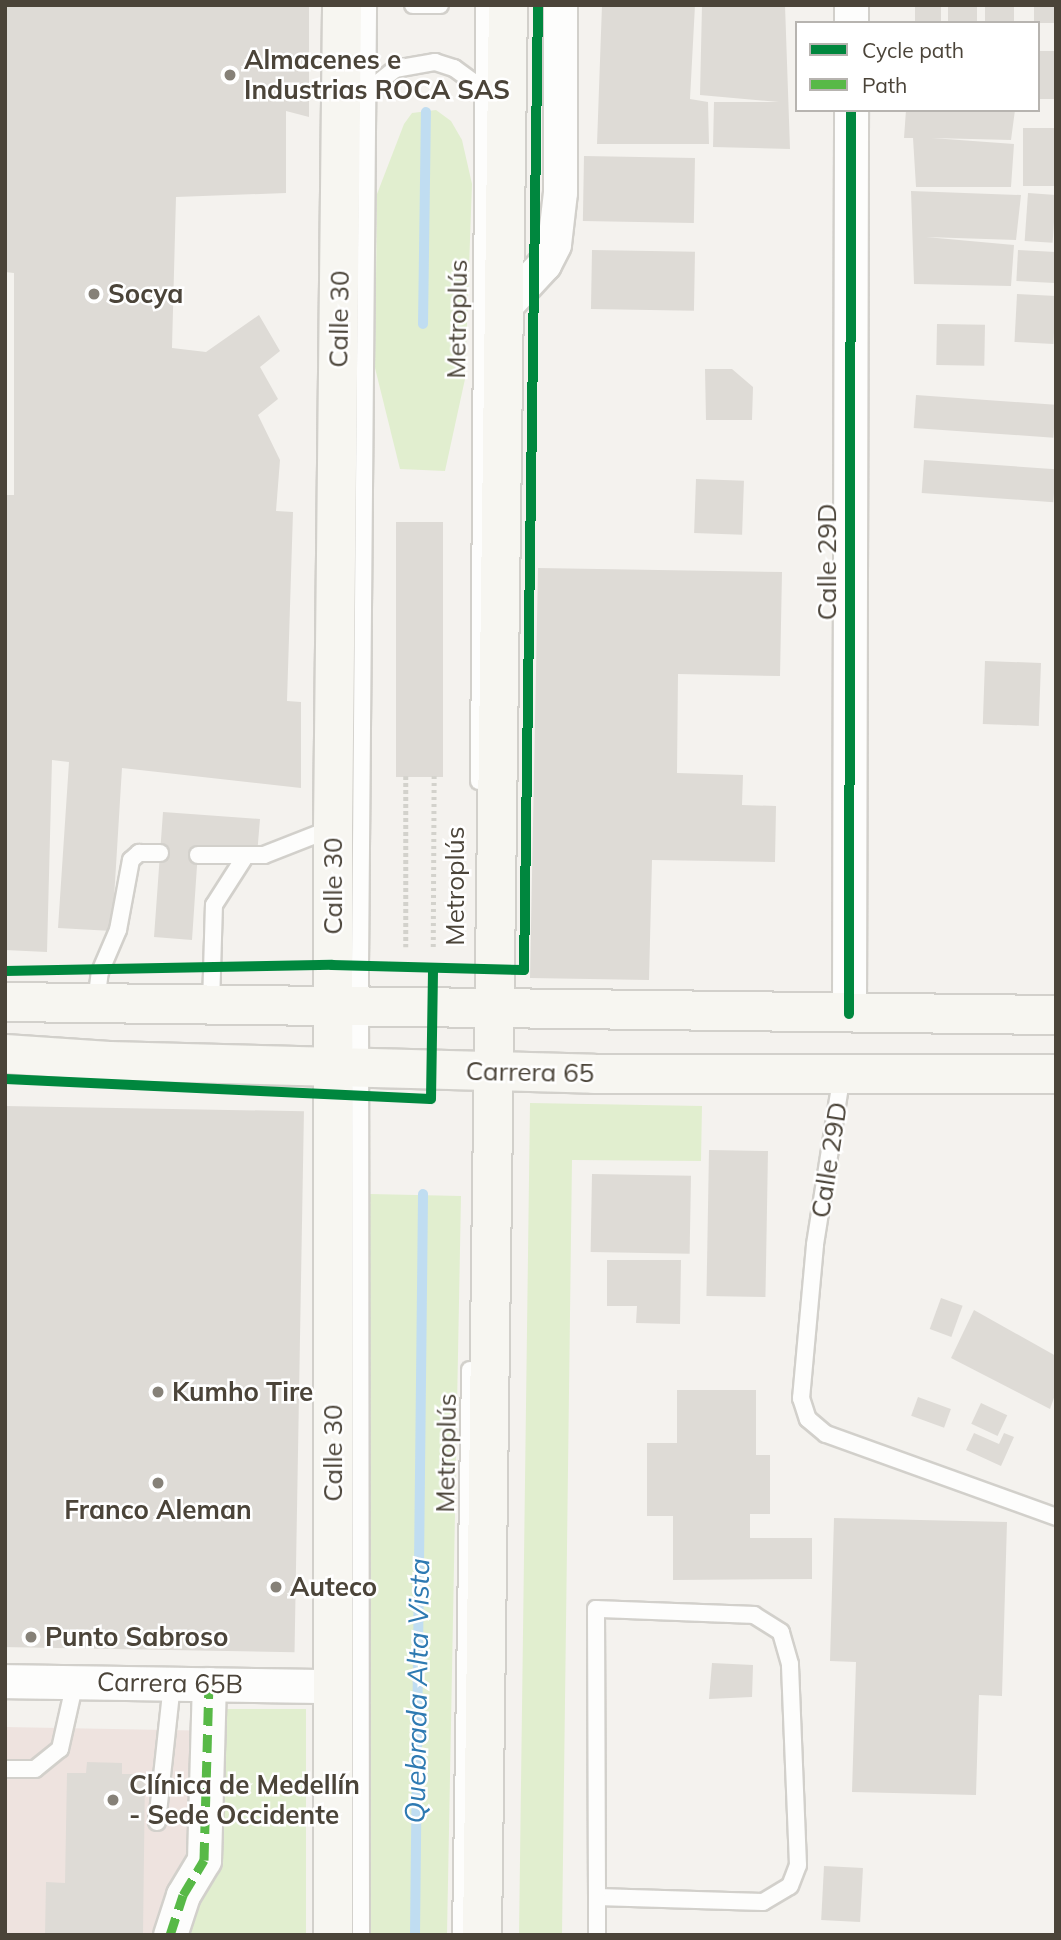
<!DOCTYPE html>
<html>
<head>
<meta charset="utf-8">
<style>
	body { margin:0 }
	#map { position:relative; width:1061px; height:1940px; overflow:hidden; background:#f4f2ee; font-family:Mulish,sans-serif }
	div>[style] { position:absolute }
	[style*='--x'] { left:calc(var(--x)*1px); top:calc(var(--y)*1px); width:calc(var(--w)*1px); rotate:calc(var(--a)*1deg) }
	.medical>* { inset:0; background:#eee3df }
	.green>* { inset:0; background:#e1eecf }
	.stream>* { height:10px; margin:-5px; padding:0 5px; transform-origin:5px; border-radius:5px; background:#c0ddf1 }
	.building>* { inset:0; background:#dedbd6; transform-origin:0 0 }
	.path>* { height:4.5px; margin-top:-2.25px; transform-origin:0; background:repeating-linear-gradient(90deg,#d3d2cc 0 3.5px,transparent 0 7px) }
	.roads { filter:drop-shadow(2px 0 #d2d0cb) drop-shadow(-2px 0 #d2d0cb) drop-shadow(0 2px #d2d0cb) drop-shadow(0 -2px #d2d0cb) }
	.lane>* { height:16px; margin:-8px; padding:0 8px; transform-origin:8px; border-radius:8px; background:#fdfdfc }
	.street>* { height:33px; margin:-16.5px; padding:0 16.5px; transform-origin:16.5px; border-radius:16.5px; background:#fdfdfc }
	.secondary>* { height:38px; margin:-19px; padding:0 19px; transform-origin:19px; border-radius:19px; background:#f7f6f1 }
	.quiet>* { height:9px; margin-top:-4.5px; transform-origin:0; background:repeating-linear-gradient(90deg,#58b947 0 18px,transparent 0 27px) }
	.cycleway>* { height:10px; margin:-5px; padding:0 5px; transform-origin:5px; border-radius:5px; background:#00873e }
	.dots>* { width:19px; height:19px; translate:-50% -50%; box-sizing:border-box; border:4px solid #fff; border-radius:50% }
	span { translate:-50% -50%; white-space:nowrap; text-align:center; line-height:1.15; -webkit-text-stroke:5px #fff; paint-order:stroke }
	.poi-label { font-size:26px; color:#4b4439; font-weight:700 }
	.left { translate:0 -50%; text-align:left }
	.street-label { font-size:26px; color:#4b4439 }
	.water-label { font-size:28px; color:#2e7ab2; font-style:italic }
	.frame { position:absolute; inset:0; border:7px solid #4b4439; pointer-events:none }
	.legend { position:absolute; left:795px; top:21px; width:245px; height:91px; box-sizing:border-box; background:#fff; border:2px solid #b7b4b0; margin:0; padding:9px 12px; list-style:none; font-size:21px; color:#4b4439 }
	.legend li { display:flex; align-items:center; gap:14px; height:35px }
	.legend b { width:35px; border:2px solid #b7b4b0 }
</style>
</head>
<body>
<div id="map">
	<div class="medical">
		<i style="clip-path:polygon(5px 1727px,221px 1731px,219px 1869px,183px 1935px,5px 1935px)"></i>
	</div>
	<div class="green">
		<i style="clip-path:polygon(436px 110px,451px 121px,462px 140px,472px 184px,465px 379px,445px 471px,400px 469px,375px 368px,377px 194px,404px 124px,412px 113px)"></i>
		<i style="clip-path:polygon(530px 1103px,702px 1106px,701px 1161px,572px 1160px,562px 1935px,519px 1935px)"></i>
		<i style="clip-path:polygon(370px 1194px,461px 1196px,447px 1935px,371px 1935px)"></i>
		<i style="clip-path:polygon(221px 1709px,306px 1709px,306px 1935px,183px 1935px,219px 1869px)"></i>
	</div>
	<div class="stream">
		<i style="--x:423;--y:324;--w:212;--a:-89.2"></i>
		<i style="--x:415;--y:1935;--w:741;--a:-89.38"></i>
	</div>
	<div class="building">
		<i style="clip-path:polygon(5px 5px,309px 5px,309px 117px,286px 111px,286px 193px,176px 197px,172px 348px,206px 352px,259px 315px,280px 351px,260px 367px,278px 399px,258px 415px,280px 460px,276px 511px,293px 512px,287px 701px,301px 702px,301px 788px,122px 768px,112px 931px,58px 928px,69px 762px,52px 760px,47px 952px,5px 950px,5px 495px,14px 495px,14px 273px,5px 272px)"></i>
		<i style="clip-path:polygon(602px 5px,695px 5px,690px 99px,708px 102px,709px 144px,597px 144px)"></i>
		<i style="clip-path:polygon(702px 5px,785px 5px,790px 149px,713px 147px,714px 102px,779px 102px,700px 95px)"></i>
		<i style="left:915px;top:5px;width:26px;height:18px"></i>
		<i style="left:948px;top:5px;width:29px;height:18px"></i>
		<i style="left:985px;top:5px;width:29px;height:18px"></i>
		<i style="left:1034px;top:5px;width:22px;height:18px"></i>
		<i style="left:1038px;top:51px;width:18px;height:48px"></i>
		<i style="clip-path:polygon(906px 110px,1015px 110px,1011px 140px,932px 138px,1014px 144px,1011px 187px,916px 187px,913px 138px,904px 138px)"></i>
		<i style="left:1023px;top:128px;width:33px;height:58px"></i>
		<i style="left:584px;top:156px;width:111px;height:65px;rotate:1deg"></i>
		<i style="clip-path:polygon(911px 191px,1021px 195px,1016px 240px,926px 237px,1014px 245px,1011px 286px,914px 284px)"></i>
		<i style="left:1028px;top:193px;width:28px;height:48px;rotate:4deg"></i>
		<i style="left:592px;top:250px;width:103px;height:59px;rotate:1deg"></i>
		<i style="left:1018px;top:250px;width:38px;height:31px;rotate:3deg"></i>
		<i style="left:1017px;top:294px;width:39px;height:48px;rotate:3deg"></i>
		<i style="left:937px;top:324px;width:48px;height:41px;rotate:1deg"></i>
		<i style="clip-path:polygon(705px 369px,732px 369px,753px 387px,752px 420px,706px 420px)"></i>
		<i style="left:916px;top:395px;width:140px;height:33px;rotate:4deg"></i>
		<i style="left:924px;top:460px;width:132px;height:33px;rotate:4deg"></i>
		<i style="left:696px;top:479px;width:48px;height:54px;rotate:2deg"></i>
		<i style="left:396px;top:522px;width:47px;height:255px"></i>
		<i style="clip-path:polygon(538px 568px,782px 572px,780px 676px,678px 674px,677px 773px,743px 775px,742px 805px,776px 806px,775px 862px,652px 860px,649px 980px,530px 978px)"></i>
		<i style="left:985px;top:661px;width:56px;height:63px;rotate:2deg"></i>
		<i style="clip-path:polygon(163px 812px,260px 819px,257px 855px,198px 851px,192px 940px,154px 937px)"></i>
		<i style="left:5px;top:1106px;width:299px;height:541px;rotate:1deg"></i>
		<i style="left:709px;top:1150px;width:59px;height:146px;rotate:1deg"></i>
		<i style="left:592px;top:1174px;width:99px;height:78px;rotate:1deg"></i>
		<i style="clip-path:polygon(607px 1260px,681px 1260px,680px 1324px,636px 1323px,637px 1306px,607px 1306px)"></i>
		<i style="left:941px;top:1298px;width:23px;height:33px;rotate:20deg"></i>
		<i style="clip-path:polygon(974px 1310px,1056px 1356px,1056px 1392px,1050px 1409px,951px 1358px)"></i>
		<i style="clip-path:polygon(677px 1390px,756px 1390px,756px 1455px,770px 1455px,770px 1514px,750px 1514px,750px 1538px,812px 1538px,812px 1579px,673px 1580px,673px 1516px,647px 1516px,647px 1443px,677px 1443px)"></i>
		<i style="left:918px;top:1397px;width:35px;height:20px;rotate:20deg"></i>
		<i style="left:981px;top:1403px;width:29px;height:23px;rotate:25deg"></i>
		<i style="clip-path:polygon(974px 1433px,999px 1444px,1004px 1433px,1014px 1437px,1001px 1466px,966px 1450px)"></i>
		<i style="clip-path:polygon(834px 1518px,1007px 1522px,1002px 1696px,979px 1695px,976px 1795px,852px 1792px,856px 1662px,830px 1661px)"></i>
		<i style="clip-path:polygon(712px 1663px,753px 1665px,752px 1697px,709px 1699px)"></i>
		<i style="clip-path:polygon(87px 1762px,122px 1763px,122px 1774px,145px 1774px,143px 1935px,45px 1935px,46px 1882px,65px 1883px,67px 1773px,86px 1773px)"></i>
		<i style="left:824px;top:1866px;width:39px;height:54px;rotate:3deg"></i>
	</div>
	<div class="path">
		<i style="--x:406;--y:776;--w:171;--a:90"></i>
		<i style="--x:433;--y:947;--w:171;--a:-89.7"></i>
	</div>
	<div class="roads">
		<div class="lane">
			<i style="--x:413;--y:5;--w:27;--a:0"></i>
			<i style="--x:368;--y:91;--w:35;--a:-39"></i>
			<i style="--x:395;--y:69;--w:41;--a:-9.9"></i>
			<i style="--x:435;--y:62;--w:20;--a:18"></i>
			<i style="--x:454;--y:68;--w:36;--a:36"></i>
			<i style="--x:479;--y:781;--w:776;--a:-89.63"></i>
			<i style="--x:198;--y:855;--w:66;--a:0"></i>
			<i style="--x:264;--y:855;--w:74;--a:-21.4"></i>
			<i style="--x:96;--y:1003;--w:31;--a:-83"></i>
			<i style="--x:100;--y:972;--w:46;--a:-66.8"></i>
			<i style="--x:118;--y:930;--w:71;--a:-79.5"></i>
			<i style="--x:131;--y:860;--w:11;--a:-41"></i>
			<i style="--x:139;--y:853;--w:21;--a:0"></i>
			<i style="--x:211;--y:1005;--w:100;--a:-88.3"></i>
			<i style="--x:214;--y:905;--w:56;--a:-57.4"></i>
			<i style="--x:842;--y:1074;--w:173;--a:99"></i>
			<i style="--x:815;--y:1245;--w:154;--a:95.2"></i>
			<i style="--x:801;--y:1398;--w:22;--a:72"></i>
			<i style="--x:808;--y:1419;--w:23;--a:40"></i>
			<i style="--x:826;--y:1434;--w:245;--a:19.8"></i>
			<i style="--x:5;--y:1769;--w:30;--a:0"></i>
			<i style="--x:35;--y:1769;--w:32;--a:-39"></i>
			<i style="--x:60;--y:1749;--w:69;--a:-77.4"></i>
			<i style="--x:157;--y:1822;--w:140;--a:-83.8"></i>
			<i style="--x:597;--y:1897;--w:166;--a:1.7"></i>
			<i style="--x:763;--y:1902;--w:31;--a:-31"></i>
			<i style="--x:790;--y:1886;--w:22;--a:-69"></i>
			<i style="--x:798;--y:1865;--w:201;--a:-92.3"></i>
			<i style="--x:790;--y:1664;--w:33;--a:-106"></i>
			<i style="--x:781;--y:1632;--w:32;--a:-148"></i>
			<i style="--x:754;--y:1615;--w:158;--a:-177.8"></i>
			<i style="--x:596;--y:1609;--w:288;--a:89.8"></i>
			<i style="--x:597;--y:1897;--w:38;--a:90"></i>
			<i style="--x:361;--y:1935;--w:969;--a:-90.06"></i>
			<i style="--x:360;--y:966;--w:961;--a:-89.52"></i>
			<i style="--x:461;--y:1935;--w:565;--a:-89.09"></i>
		</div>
		<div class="street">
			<i style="--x:851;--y:23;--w:18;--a:-90"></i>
			<i style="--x:506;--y:305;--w:56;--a:-47.2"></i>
			<i style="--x:544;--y:264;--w:22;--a:-63"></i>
			<i style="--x:554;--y:244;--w:52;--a:-83.4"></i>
			<i style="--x:560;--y:192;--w:187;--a:-90"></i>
			<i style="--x:849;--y:1014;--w:904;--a:-89.87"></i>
			<i style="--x:5;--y:1681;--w:329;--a:0.9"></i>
			<i style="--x:170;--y:1935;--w:42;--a:-72"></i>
			<i style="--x:183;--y:1895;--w:41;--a:-59"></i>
			<i style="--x:204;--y:1860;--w:176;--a:-88.4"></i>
		</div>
		<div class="secondary">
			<i style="--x:5;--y:1002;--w:1051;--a:0.71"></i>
			<i style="--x:5;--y:1054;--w:104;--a:3.9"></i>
			<i style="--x:109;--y:1061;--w:485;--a:1.5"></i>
			<i style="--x:594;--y:1074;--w:462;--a:0"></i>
			<i style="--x:333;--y:1935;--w:1107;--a:-90"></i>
			<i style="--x:333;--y:828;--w:823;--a:-89.37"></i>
			<i style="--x:482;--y:1935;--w:1930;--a:-89.23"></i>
		</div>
	</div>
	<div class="quiet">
		<i style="--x:170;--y:1935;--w:42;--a:-72"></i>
		<i style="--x:183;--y:1895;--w:41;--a:-59"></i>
		<i style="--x:204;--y:1860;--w:176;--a:-88.4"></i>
	</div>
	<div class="cycleway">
		<i style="--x:5;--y:971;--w:327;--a:-1.1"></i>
		<i style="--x:332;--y:965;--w:192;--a:1.5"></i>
		<i style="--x:524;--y:970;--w:965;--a:-89.17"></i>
		<i style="--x:849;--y:1014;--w:904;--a:-89.87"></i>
		<i style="--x:5;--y:1079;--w:426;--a:2.7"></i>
		<i style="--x:431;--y:1099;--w:131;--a:-89.1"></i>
	</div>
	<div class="dots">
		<i style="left:230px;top:75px;background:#868178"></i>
		<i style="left:94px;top:294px;background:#868178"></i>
		<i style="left:158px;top:1392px;background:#868178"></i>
		<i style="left:158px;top:1483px;background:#868178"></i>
		<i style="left:276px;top:1587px;background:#868178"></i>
		<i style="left:31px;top:1637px;background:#868178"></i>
		<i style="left:113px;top:1800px;background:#868178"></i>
	</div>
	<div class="poi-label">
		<span class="left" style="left:244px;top:75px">Almacenes e<br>Industrias ROCA SAS</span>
		<span class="left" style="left:108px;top:294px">Socya</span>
		<span class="left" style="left:172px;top:1392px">Kumho Tire</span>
		<span style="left:158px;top:1510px">Franco Aleman</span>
		<span class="left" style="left:290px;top:1587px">Auteco</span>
		<span class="left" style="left:45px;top:1637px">Punto Sabroso</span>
		<span class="left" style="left:129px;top:1800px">Clínica de Medellín<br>- Sede Occidente</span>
	</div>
	<div class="street-label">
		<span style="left:339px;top:319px;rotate:-89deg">Calle 30</span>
		<span style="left:457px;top:319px;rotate:-89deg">Metroplús</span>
		<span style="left:827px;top:562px;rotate:-90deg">Calle 29D</span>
		<span style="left:333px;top:886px;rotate:-90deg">Calle 30</span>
		<span style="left:455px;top:886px;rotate:-90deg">Metroplús</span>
		<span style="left:530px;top:1072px;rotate:1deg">Carrera 65</span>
		<span style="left:829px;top:1160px;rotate:-81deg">Calle 29D</span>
		<span style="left:333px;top:1453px;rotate:-90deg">Calle 30</span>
		<span style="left:446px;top:1453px;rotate:-89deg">Metroplús</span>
		<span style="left:170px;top:1683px;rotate:1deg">Carrera 65B</span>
	</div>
	<div class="water-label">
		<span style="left:417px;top:1691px;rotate:-89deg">Quebrada Alta Vista</span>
	</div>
	<div class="frame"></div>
	<ul class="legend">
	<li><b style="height:9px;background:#00873e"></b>Cycle path</li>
	<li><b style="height:9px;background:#58b947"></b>Path</li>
	</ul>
</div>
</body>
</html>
